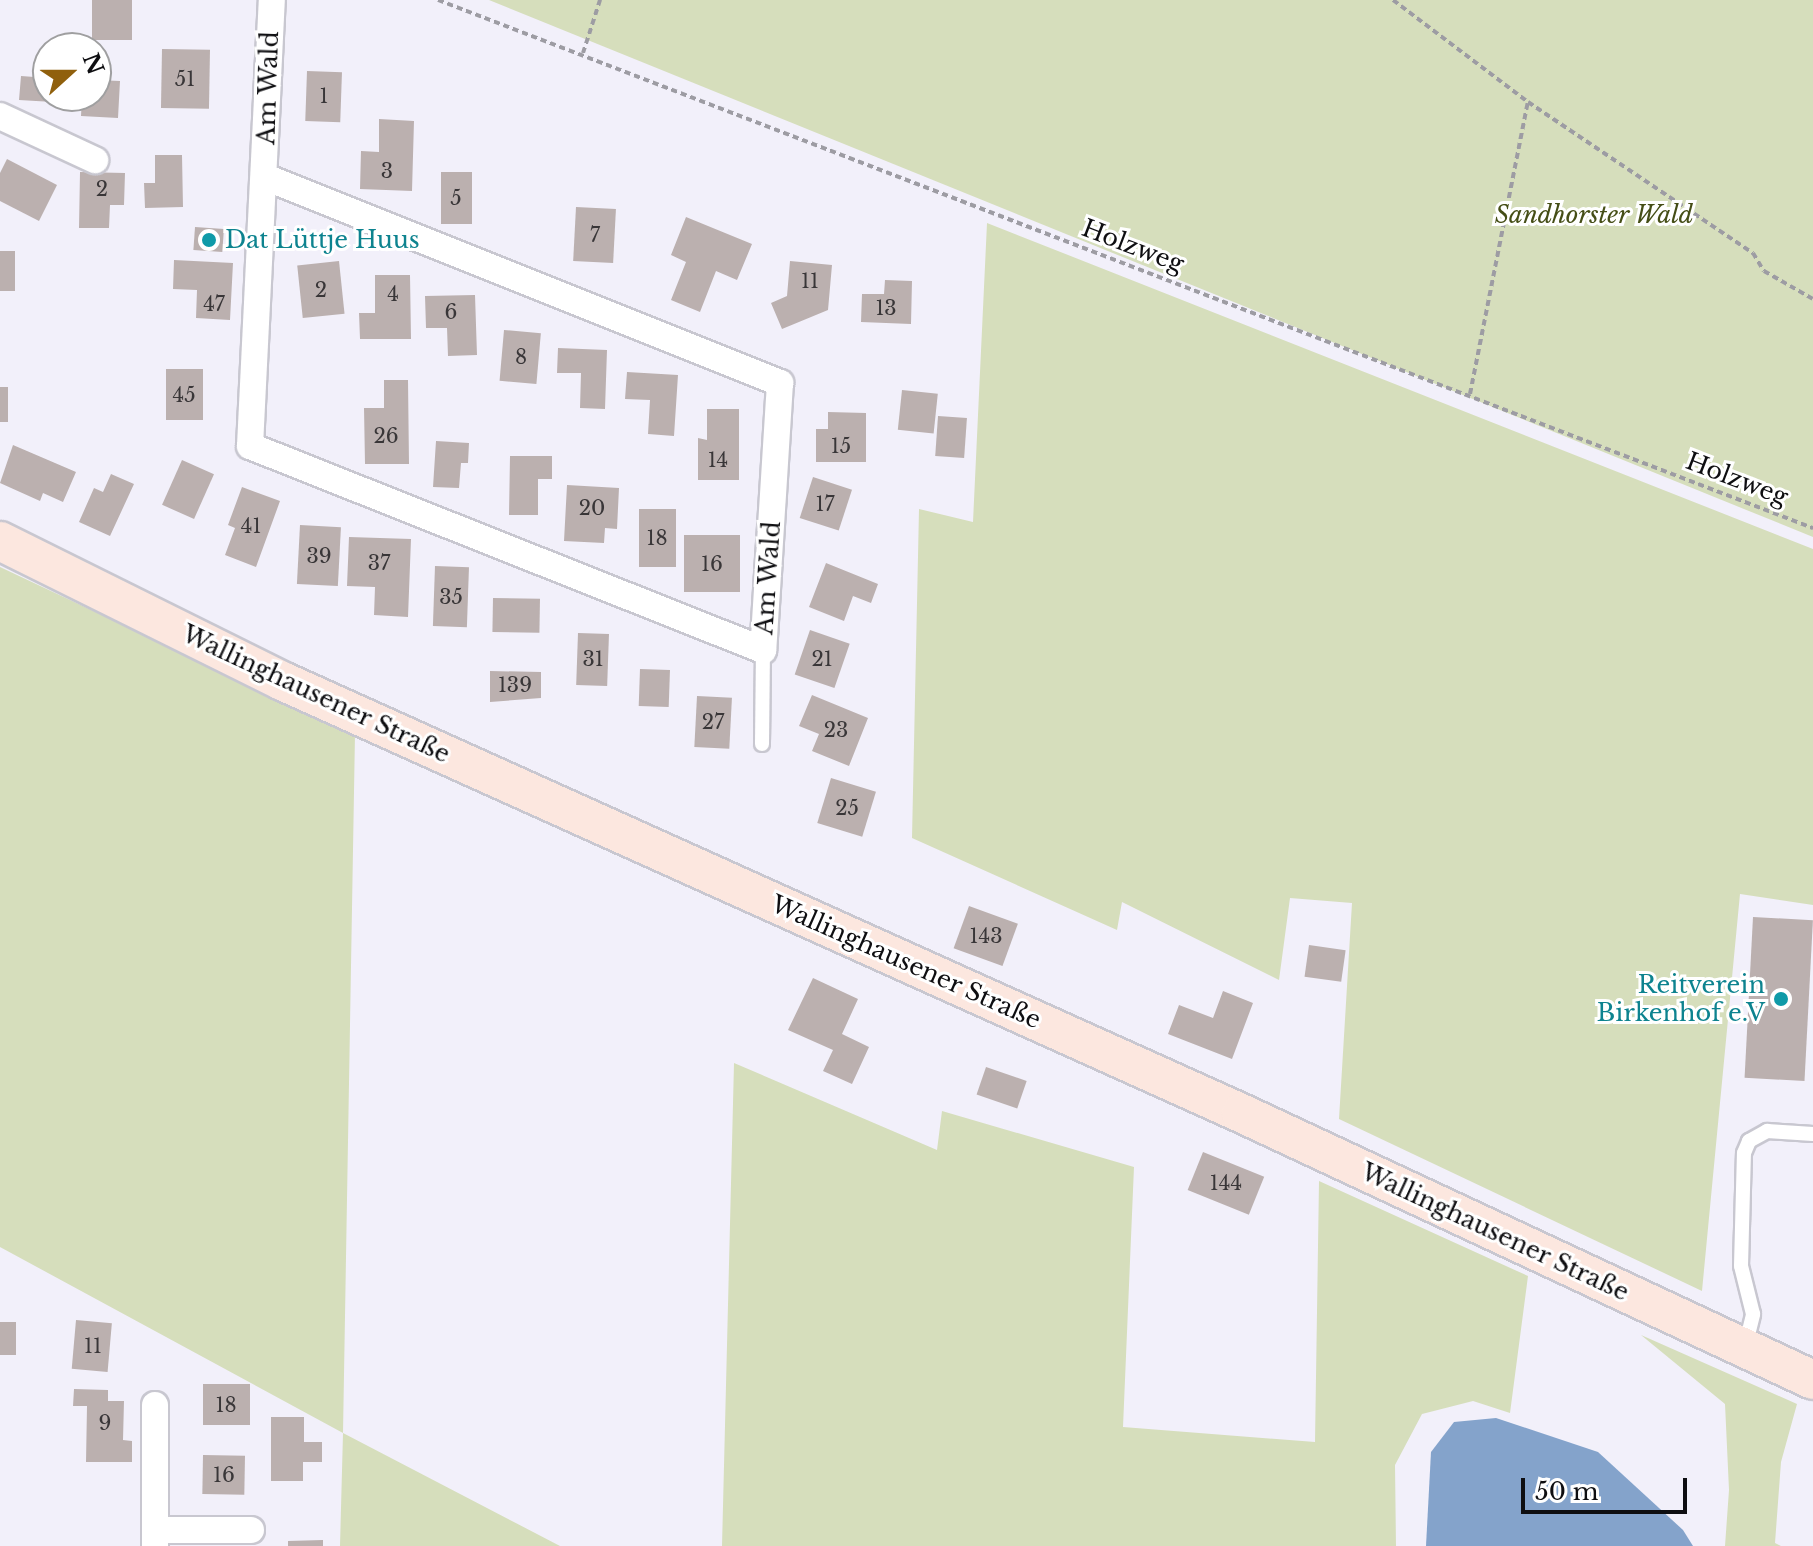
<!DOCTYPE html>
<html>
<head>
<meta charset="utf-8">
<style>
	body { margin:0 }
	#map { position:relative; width:1813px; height:1546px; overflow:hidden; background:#f2f0fa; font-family:"Libre Baskerville",serif }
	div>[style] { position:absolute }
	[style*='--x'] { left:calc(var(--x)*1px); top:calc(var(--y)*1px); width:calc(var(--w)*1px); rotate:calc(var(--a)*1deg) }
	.green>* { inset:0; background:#d6debc }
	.water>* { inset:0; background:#84a3cb }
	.building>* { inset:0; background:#bbb0af; transform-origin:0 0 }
	.path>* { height:4px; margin-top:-2px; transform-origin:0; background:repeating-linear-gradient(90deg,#9d9ca3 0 6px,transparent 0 10px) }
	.roads { filter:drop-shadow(2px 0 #c8c7d0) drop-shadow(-2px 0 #c8c7d0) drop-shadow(0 2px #c8c7d0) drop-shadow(0 -2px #c8c7d0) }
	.lane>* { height:14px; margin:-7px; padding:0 7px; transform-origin:7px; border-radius:7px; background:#fff }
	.street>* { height:26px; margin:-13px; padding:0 13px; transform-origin:13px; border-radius:13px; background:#fff }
	.secondary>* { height:38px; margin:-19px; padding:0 19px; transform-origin:19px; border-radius:19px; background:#fce7df }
	.dots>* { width:22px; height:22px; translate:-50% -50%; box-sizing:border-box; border:4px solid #fff; border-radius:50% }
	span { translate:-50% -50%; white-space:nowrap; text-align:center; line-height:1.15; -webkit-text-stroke:6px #fff; paint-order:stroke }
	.number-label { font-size:20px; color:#393638 }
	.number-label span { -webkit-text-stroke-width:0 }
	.street-label { font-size:24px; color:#0e0e11 }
	.park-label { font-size:24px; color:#454e16; font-style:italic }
	.culture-label { font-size:24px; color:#0d838f }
	.left { translate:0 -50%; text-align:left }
	.right { translate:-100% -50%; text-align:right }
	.north { position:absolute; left:32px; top:32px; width:80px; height:80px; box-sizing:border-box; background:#fff; border:2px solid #9f9fa0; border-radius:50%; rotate:69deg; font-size:22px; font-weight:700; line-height:32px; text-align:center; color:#0e0e11 }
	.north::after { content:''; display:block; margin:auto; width:28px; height:36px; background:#90600d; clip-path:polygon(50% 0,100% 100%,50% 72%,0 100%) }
	.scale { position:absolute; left:1521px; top:1478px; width:166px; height:36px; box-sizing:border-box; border:4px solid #0e0e11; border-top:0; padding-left:10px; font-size:24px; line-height:28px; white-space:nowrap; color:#0e0e11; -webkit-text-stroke:6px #fff; paint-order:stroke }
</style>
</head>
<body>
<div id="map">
	<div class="green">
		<i style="clip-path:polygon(489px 0,1813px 0,1813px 537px)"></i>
		<i style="clip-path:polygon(987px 223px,1813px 549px,1813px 905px,1740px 894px,1702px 1291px,1339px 1119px,1352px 903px,1290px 898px,1279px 980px,1122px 902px,1117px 930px,912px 838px,919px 509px,973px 522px)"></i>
		<i style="clip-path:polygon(0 567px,355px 734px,343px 1433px,560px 1546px,340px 1546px,343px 1433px,0 1247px)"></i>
		<i style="clip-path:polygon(734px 1063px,937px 1150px,942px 1111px,1134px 1167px,1123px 1427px,1315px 1442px,1319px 1181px,1528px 1276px,1510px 1413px,1473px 1401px,1422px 1414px,1395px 1465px,1396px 1546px,722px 1546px)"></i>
		<i style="clip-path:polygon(1641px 1335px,1797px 1404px,1781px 1462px,1775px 1543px,1781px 1546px,1725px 1546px,1729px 1490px,1725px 1404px)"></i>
	</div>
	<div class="water">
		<i style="clip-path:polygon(1496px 1418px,1598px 1452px,1683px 1530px,1693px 1546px,1426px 1546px,1431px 1452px,1454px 1422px)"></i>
	</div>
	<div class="building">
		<i style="left:92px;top:0;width:40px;height:40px"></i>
		<i style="left:162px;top:49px;width:48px;height:59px;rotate:1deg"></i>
		<i style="left:307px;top:71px;width:35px;height:50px;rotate:2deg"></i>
		<i style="clip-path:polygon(21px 76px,48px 78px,48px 96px,53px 96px,53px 102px,19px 100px)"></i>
		<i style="clip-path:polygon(96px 80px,120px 81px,118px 118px,81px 116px,82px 96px,96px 96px)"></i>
		<i style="clip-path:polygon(379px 119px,414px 121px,412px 191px,360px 189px,361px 151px,379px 152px)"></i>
		<i style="clip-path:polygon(155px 155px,182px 155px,183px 207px,145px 208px,144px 183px,155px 183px)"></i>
		<i style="clip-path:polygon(7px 159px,57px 185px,39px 221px,0 201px,0 173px)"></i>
		<i style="clip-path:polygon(80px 172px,125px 173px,124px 205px,110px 205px,109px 228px,79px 228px)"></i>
		<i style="left:441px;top:172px;width:31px;height:52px"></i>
		<i style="left:576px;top:207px;width:40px;height:54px;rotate:3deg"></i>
		<i style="clip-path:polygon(686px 217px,752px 244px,737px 280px,716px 271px,700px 312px,671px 300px,686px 262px,671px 255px)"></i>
		<i style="left:195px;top:227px;width:29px;height:23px;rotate:4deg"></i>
		<i style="left:0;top:251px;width:15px;height:40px"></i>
		<i style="clip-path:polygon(174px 260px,233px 263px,230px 320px,196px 318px,197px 290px,173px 289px)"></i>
		<i style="left:339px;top:261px;width:53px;height:42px;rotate:84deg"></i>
		<i style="clip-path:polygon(790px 261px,832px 265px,828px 310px,782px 329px,771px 303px,787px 296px)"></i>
		<i style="clip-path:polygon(375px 275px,410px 275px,411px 339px,360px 339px,359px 313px,375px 313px)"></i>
		<i style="clip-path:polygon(885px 280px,912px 281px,911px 324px,861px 322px,862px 294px,884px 294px)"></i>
		<i style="clip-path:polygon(475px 295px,477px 355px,448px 356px,447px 328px,426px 328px,425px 296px)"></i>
		<i style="left:504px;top:330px;width:37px;height:51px;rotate:5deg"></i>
		<i style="clip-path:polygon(558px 348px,607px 350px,605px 409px,580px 408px,581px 373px,557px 373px)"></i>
		<i style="left:166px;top:369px;width:37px;height:51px"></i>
		<i style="clip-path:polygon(627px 372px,678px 375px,674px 436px,648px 434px,650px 400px,625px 399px)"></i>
		<i style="clip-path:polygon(384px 380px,408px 380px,409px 464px,365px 464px,364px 408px,384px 408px)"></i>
		<i style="left:0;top:387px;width:8px;height:35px"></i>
		<i style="left:902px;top:390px;width:36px;height:40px;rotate:6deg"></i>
		<i style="clip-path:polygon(707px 409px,739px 409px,739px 480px,698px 480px,698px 438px,707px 440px)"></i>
		<i style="clip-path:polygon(828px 412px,866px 413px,866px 462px,816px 462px,816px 429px,828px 429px)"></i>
		<i style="left:938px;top:416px;width:29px;height:40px;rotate:4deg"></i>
		<i style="clip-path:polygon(436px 441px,469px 443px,468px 463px,461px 463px,459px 488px,433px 487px)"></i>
		<i style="clip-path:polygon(13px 445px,76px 472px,63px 502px,43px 493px,40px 501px,0 483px)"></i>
		<i style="clip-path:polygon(510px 456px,552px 456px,552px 479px,538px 479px,538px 515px,509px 515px)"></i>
		<i style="left:182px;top:460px;width:35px;height:49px;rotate:24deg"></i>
		<i style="clip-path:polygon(111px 474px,134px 484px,110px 536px,79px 522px,94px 488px,103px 492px)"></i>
		<i style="left:813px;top:477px;width:41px;height:43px;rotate:18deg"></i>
		<i style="clip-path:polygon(567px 485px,619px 488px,617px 529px,605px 528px,604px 543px,564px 541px)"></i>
		<i style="clip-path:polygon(242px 487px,280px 501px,256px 567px,225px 555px,235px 528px,228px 525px)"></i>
		<i style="left:639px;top:509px;width:37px;height:58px"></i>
		<i style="left:300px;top:525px;width:41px;height:59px;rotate:3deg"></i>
		<i style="left:684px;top:535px;width:56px;height:57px"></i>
		<i style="clip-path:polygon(349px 537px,411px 539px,408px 617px,374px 615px,375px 587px,347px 586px)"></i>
		<i style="clip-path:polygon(826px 563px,878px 584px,871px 603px,853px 596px,844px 621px,809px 607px)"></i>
		<i style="left:435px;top:566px;width:34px;height:60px;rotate:2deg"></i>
		<i style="left:493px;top:598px;width:47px;height:34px;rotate:1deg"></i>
		<i style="left:810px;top:630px;width:42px;height:47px;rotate:19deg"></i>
		<i style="left:578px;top:633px;width:31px;height:52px;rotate:2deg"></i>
		<i style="left:640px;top:669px;width:30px;height:37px;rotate:2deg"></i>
		<i style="clip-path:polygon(490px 671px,541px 672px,541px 698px,490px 702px)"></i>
		<i style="clip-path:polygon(812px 695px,868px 718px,849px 766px,812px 751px,819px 734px,799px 726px)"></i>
		<i style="left:697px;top:696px;width:35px;height:51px;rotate:3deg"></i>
		<i style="left:831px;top:778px;width:47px;height:47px;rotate:17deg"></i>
		<i style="left:969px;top:906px;width:52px;height:45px;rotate:20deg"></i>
		<i style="left:1753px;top:917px;width:60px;height:161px;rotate:3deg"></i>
		<i style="left:1309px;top:945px;width:37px;height:32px;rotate:8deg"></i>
		<i style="clip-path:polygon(813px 978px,858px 999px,842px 1034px,869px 1047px,852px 1084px,823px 1071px,833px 1050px,788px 1030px)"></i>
		<i style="clip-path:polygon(1223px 991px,1253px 1003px,1232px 1059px,1168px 1034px,1179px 1005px,1213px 1018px)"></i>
		<i style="left:986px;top:1067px;width:43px;height:29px;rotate:19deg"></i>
		<i style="left:1203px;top:1152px;width:66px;height:41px;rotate:22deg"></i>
		<i style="left:76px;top:1320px;width:36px;height:49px;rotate:5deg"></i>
		<i style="left:0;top:1322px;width:16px;height:33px"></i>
		<i style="left:203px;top:1384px;width:47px;height:41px"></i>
		<i style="clip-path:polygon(74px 1389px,108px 1390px,108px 1401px,124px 1401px,123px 1440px,132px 1441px,132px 1462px,86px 1462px,87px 1406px,73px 1406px)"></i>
		<i style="clip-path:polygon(271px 1417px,304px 1417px,304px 1442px,322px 1442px,322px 1462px,303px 1462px,303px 1481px,271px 1481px)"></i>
		<i style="left:203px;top:1455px;width:42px;height:39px;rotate:1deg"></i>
		<i style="clip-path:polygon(323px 1540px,323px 1546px,288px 1546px,288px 1541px)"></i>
	</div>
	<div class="path">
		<i style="--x:438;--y:0;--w:1473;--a:21.01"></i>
		<i style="--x:1393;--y:0;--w:169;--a:37.1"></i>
		<i style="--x:1528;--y:102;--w:271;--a:33.9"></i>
		<i style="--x:1753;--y:253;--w:21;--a:59"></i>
		<i style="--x:1764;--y:271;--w:56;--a:29.7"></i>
		<i style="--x:583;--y:53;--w:56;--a:-72.2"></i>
		<i style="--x:1470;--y:394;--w:298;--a:-78.8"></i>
	</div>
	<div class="roads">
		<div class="lane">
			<i style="--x:762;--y:744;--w:94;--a:-89.4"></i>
			<i style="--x:1745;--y:1347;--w:34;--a:-76"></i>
			<i style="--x:1753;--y:1314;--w:49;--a:-104"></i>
			<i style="--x:1741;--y:1266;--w:113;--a:-88.5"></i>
			<i style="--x:1744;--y:1153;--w:13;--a:-67"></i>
			<i style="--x:1749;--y:1141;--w:21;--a:-29"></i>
			<i style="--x:1767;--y:1131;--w:46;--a:3.7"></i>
		</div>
		<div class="street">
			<i style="--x:0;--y:116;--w:105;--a:24.9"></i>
			<i style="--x:265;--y:177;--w:555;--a:21.8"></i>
			<i style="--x:780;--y:383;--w:268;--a:93.6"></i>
			<i style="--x:763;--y:650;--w:552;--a:-158.31"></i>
			<i style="--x:250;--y:446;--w:447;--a:-87.2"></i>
			<i style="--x:155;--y:1405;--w:141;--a:90"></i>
			<i style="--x:155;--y:1530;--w:96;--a:0"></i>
		</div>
		<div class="secondary">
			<i style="--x:0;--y:541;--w:315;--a:26.4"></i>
			<i style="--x:282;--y:681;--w:1052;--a:24.25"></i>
			<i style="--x:1241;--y:1113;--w:631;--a:25.02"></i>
		</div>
	</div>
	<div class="dots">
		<i style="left:209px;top:240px;background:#0f9aa8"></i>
		<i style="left:1781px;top:999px;background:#0f9aa8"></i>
	</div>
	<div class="number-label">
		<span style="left:185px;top:79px">51</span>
		<span style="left:324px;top:96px">1</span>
		<span style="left:387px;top:171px">3</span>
		<span style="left:102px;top:189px">2</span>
		<span style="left:456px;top:198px">5</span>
		<span style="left:595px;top:235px">7</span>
		<span style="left:810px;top:281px">11</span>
		<span style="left:321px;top:290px">2</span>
		<span style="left:393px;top:294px">4</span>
		<span style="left:214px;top:304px">47</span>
		<span style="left:886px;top:308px">13</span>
		<span style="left:451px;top:312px">6</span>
		<span style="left:521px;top:357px">8</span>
		<span style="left:184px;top:395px">45</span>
		<span style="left:386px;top:436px">26</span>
		<span style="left:841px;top:446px">15</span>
		<span style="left:718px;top:460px">14</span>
		<span style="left:825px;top:504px">17</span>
		<span style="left:592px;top:508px">20</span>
		<span style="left:251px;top:526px">41</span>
		<span style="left:657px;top:538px">18</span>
		<span style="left:319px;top:556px">39</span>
		<span style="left:379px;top:563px">37</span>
		<span style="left:712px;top:564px">16</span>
		<span style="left:451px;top:597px">35</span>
		<span style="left:593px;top:659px">31</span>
		<span style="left:822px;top:659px">21</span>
		<span style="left:515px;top:685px">139</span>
		<span style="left:713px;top:722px">27</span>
		<span style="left:836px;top:730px">23</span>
		<span style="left:847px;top:808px">25</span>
		<span style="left:986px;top:936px">143</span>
		<span style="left:1226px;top:1183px">144</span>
		<span style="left:93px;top:1346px">11</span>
		<span style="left:226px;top:1405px">18</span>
		<span style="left:105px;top:1423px">9</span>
		<span style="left:224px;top:1475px">16</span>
	</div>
	<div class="street-label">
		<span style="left:268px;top:88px;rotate:-88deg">Am Wald</span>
		<span style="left:1133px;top:246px;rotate:21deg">Holzweg</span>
		<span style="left:1737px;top:479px;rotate:21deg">Holzweg</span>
		<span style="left:768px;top:578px;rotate:-86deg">Am Wald</span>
		<span style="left:316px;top:694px;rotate:25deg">Wallinghausener Straße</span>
		<span style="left:906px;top:962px;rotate:24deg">Wallinghausener Straße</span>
		<span style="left:1495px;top:1232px;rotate:25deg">Wallinghausener Straße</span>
	</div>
	<div class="park-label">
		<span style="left:1594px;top:215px">Sandhorster Wald</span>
	</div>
	<div class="culture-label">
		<span class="left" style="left:225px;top:240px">Dat Lüttje Huus</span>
		<span class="right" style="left:1765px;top:999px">Reitverein<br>Birkenhof e.V</span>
	</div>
	<div class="north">N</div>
	<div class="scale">50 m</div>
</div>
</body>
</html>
